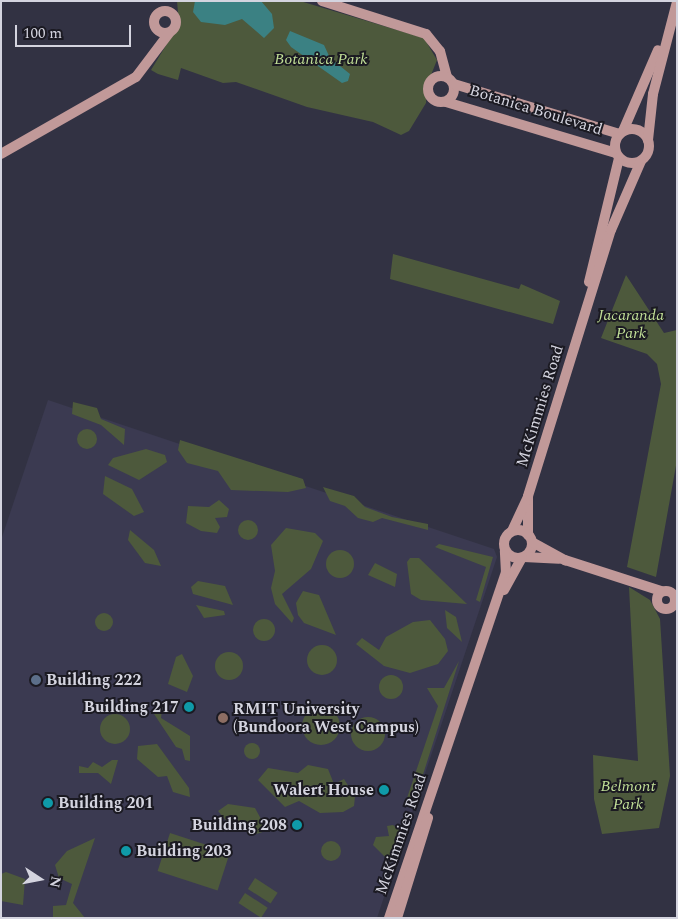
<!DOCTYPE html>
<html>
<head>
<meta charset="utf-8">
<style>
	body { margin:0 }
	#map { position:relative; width:678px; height:919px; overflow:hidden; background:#323243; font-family:Spectral,serif }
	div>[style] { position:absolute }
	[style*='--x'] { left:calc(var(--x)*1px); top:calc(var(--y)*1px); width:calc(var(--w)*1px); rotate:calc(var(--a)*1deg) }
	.built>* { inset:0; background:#3b3a51 }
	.green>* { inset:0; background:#4d593c; transform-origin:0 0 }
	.round { border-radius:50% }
	.water>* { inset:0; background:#3b8183 }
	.secondary>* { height:10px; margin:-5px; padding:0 5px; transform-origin:5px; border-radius:5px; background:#c19999 }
	.secondary>.ring { margin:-5px; padding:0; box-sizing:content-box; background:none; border:10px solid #c19999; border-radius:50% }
	.dots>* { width:14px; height:14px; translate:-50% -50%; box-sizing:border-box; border:2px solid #1b1a22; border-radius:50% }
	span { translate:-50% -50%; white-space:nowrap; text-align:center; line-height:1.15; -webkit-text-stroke:4px #1b1a22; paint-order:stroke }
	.park-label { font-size:16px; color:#c0de96; font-style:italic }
	.street-label { font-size:16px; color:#d4d4df }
	.poi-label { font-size:16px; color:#d4d4df; font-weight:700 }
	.left { translate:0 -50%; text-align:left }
	.right { translate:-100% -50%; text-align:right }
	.frame { position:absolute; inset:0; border:2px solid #d4d4df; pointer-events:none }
	.north { position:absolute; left:15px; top:854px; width:50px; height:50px; -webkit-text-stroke:4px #1b1a22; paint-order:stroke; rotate:101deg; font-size:14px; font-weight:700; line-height:20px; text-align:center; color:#d4d4df }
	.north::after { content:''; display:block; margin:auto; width:18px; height:22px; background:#d4d4df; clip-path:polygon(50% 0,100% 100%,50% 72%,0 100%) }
	.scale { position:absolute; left:15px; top:25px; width:116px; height:22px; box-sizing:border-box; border:2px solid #d4d4df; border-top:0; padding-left:6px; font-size:15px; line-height:18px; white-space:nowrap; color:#d4d4df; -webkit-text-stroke:4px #1b1a22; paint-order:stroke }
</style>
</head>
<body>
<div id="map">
	<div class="built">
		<i style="clip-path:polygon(48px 400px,494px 549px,497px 557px,377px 918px,1px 918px,1px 540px)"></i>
	</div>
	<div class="green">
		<i style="clip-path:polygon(177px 1px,300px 1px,424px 38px,437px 60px,427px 85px,426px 103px,409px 131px,401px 135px,373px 122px,307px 107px,236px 82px,223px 83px,181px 68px,178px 80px,158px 74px,151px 70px,179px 24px)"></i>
		<i style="clip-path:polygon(393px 254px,519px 289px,521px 284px,560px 301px,553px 324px,390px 279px)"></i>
		<i style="clip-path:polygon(626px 275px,664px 333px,677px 330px,677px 460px,656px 577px,627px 567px,661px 384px,657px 364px,647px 354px,601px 338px)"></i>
		<i style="clip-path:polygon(73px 402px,97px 408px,101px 419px,125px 429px,124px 445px,101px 425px,72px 414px)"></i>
		<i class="round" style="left:77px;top:429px;width:20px;height:20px"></i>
		<i style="clip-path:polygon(180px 440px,303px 479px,306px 488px,288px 492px,231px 490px,218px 471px,187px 463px,178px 450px)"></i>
		<i style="clip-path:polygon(146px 449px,165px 455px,167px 462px,139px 480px,108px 465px,113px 458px)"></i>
		<i style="clip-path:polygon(105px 476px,132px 489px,144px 512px,134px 516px,103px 494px)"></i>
		<i style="clip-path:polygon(323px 487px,354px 496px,365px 507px,392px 517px,428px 524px,428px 530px,382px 518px,373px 522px,358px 518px,345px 506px,330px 501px)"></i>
		<i style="clip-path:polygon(219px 500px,229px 509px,227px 517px,215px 518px,220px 527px,217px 533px,201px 531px,186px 523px,188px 506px,209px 507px)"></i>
		<i class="round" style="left:238px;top:520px;width:20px;height:20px"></i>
		<i style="clip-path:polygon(286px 528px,315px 533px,323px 541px,311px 569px,282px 594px,294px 618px,292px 623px,275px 604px,271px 588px,275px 571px,271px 545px)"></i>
		<i style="clip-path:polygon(130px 530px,154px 550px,161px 566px,145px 563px,128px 540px)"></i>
		<i style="clip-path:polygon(439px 544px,493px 557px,480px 602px,476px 600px,486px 567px,435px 547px)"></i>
		<i class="round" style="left:326px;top:550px;width:28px;height:28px"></i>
		<i style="clip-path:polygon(410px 558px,419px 558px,467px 604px,421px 600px,411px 594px,407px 562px)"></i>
		<i style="clip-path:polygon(375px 563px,397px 574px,395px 587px,368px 575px)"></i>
		<i style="clip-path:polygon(198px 581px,225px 586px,233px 605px,193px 594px,191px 587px)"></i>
		<i style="clip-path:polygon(629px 587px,650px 600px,660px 619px,670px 776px,659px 828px,602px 834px,594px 799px,593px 755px,638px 761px)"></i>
		<i style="clip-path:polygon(303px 591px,319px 595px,336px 635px,304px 623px,298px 615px,296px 603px)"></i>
		<i style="clip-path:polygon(196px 605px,224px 611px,225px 615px,204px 618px)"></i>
		<i style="clip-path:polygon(445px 610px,456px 617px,462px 642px,447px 628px)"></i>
		<i class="round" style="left:95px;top:613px;width:18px;height:18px"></i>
		<i class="round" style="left:253px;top:619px;width:22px;height:22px"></i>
		<i style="clip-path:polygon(430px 620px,445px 639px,448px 651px,438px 664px,410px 673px,384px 666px,356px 644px,362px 638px,379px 650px,386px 637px,413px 622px)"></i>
		<i class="round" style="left:307px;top:645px;width:30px;height:30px"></i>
		<i class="round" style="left:215px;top:652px;width:28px;height:28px"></i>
		<i style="clip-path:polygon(182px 654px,193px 676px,187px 692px,168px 684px,176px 657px)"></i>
		<i style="clip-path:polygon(459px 661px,414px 803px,410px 804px,407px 798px,438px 706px,427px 688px,444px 688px)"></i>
		<i class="round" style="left:379px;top:675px;width:24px;height:24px"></i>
		<i style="clip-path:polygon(157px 700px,163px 703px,161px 718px,190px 736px,190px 761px,185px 760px,182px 749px,176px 747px,154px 714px)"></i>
		<i class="round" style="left:302px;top:707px;width:38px;height:38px"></i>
		<i class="round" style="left:100px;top:714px;width:30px;height:30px"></i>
		<i class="round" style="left:351px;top:717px;width:34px;height:34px"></i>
		<i class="round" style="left:244px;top:743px;width:16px;height:16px"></i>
		<i style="clip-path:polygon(157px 744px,189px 788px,190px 797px,173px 792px,167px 776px,158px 777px,137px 759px,138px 746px)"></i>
		<i style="clip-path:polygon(112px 760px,118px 760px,111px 784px,98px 773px,79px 773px,79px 766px,88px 768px,93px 762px,102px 767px)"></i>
		<i style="clip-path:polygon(308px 765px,328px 769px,334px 784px,344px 779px,355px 797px,354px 806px,343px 812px,320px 813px,299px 801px,285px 807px,258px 780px,268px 768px,298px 773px)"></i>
		<i style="clip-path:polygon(228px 804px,255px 808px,261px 819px,271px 823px,266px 831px,256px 834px,228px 823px,218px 811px)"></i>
		<i style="clip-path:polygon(393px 825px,403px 833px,391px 863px,373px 845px,376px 837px,389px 836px,387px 826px)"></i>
		<i style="left:170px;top:833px;width:63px;height:40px;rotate:18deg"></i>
		<i style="clip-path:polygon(95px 838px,73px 903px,85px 918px,53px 918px,53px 906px,66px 905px,72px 884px,59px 878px,55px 865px,67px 851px)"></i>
		<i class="round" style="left:321px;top:841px;width:20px;height:20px"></i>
		<i style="clip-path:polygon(6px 872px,25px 879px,23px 905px,1px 901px,1px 874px)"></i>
		<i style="left:255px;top:878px;width:27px;height:13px;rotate:33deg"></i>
		<i style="left:245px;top:893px;width:27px;height:12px;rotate:33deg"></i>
	</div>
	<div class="water">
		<i style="clip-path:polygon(195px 1px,261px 1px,272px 14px,274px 28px,264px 38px,242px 19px,225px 25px,201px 22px,193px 12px)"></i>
		<i style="clip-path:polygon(290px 31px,324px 45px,330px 58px,350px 74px,348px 81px,342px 83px,291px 47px,286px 40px)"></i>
	</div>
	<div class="secondary">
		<i style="--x:322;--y:1;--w:109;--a:17.6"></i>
		<i style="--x:426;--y:34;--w:22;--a:51"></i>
		<i style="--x:440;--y:51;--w:27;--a:75"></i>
		<i class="ring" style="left:154px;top:11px;width:12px;height:12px"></i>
		<i class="ring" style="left:428px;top:76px;width:16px;height:16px"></i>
		<i style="--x:454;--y:84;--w:173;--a:16.8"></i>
		<i style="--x:446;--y:102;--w:177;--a:16.7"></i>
		<i class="ring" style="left:615px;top:129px;width:24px;height:24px"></i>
		<i style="--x:623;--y:131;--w:88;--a:-66.6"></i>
		<i style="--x:648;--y:140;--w:46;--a:-83.8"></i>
		<i style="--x:653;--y:94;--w:95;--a:-75.4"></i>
		<i style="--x:1;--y:154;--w:155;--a:-29.7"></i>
		<i style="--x:136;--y:77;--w:56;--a:-52.9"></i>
		<i style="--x:589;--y:282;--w:128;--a:-76.4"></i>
		<i style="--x:528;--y:497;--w:38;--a:90"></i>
		<i class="ring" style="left:504px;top:530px;width:18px;height:18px"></i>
		<i style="--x:512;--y:531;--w:38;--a:-65"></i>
		<i style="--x:528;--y:496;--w:279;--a:-72.7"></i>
		<i style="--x:611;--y:230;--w:75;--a:-66.5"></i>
		<i style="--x:532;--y:542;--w:38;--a:29"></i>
		<i style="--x:565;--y:560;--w:101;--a:17.9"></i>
		<i style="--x:524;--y:557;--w:35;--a:3"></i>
		<i style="--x:504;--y:590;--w:37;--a:-61"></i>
		<i class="ring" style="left:657px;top:591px;width:8px;height:8px"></i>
		<i style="--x:389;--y:918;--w:364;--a:-71.3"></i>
		<i style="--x:506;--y:573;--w:22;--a:-93"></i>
		<i style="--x:397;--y:918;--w:105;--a:-72.8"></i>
	</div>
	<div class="dots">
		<i style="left:36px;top:680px;background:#5c6f8a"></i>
		<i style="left:189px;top:707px;background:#0f9aa8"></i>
		<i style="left:223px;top:718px;background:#8d6e63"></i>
		<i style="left:384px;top:790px;background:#0f9aa8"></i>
		<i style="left:48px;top:803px;background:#0f9aa8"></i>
		<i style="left:297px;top:825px;background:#0f9aa8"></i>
		<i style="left:126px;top:851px;background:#0f9aa8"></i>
	</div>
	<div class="park-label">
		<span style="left:321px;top:59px">Botanica Park</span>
		<span style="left:631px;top:324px">Jacaranda<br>Park</span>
		<span style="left:628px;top:795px">Belmont<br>Park</span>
	</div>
	<div class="street-label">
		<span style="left:536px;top:110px;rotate:17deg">Botanica Boulevard</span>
		<span style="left:540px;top:406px;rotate:-73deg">McKimmies Road</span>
		<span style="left:401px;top:834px;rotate:-71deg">McKimmies Road</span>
	</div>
	<div class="poi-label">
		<span class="left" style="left:46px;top:680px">Building 222</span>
		<span class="right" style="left:179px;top:707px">Building 217</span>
		<span class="left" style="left:233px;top:718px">RMIT University<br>(Bundoora West Campus)</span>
		<span class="right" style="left:374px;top:790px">Walert House</span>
		<span class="left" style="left:58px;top:803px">Building 201</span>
		<span class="right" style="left:287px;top:825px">Building 208</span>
		<span class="left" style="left:136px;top:851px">Building 203</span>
	</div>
	<div class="frame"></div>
	<div class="north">N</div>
	<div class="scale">100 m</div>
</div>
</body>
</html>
